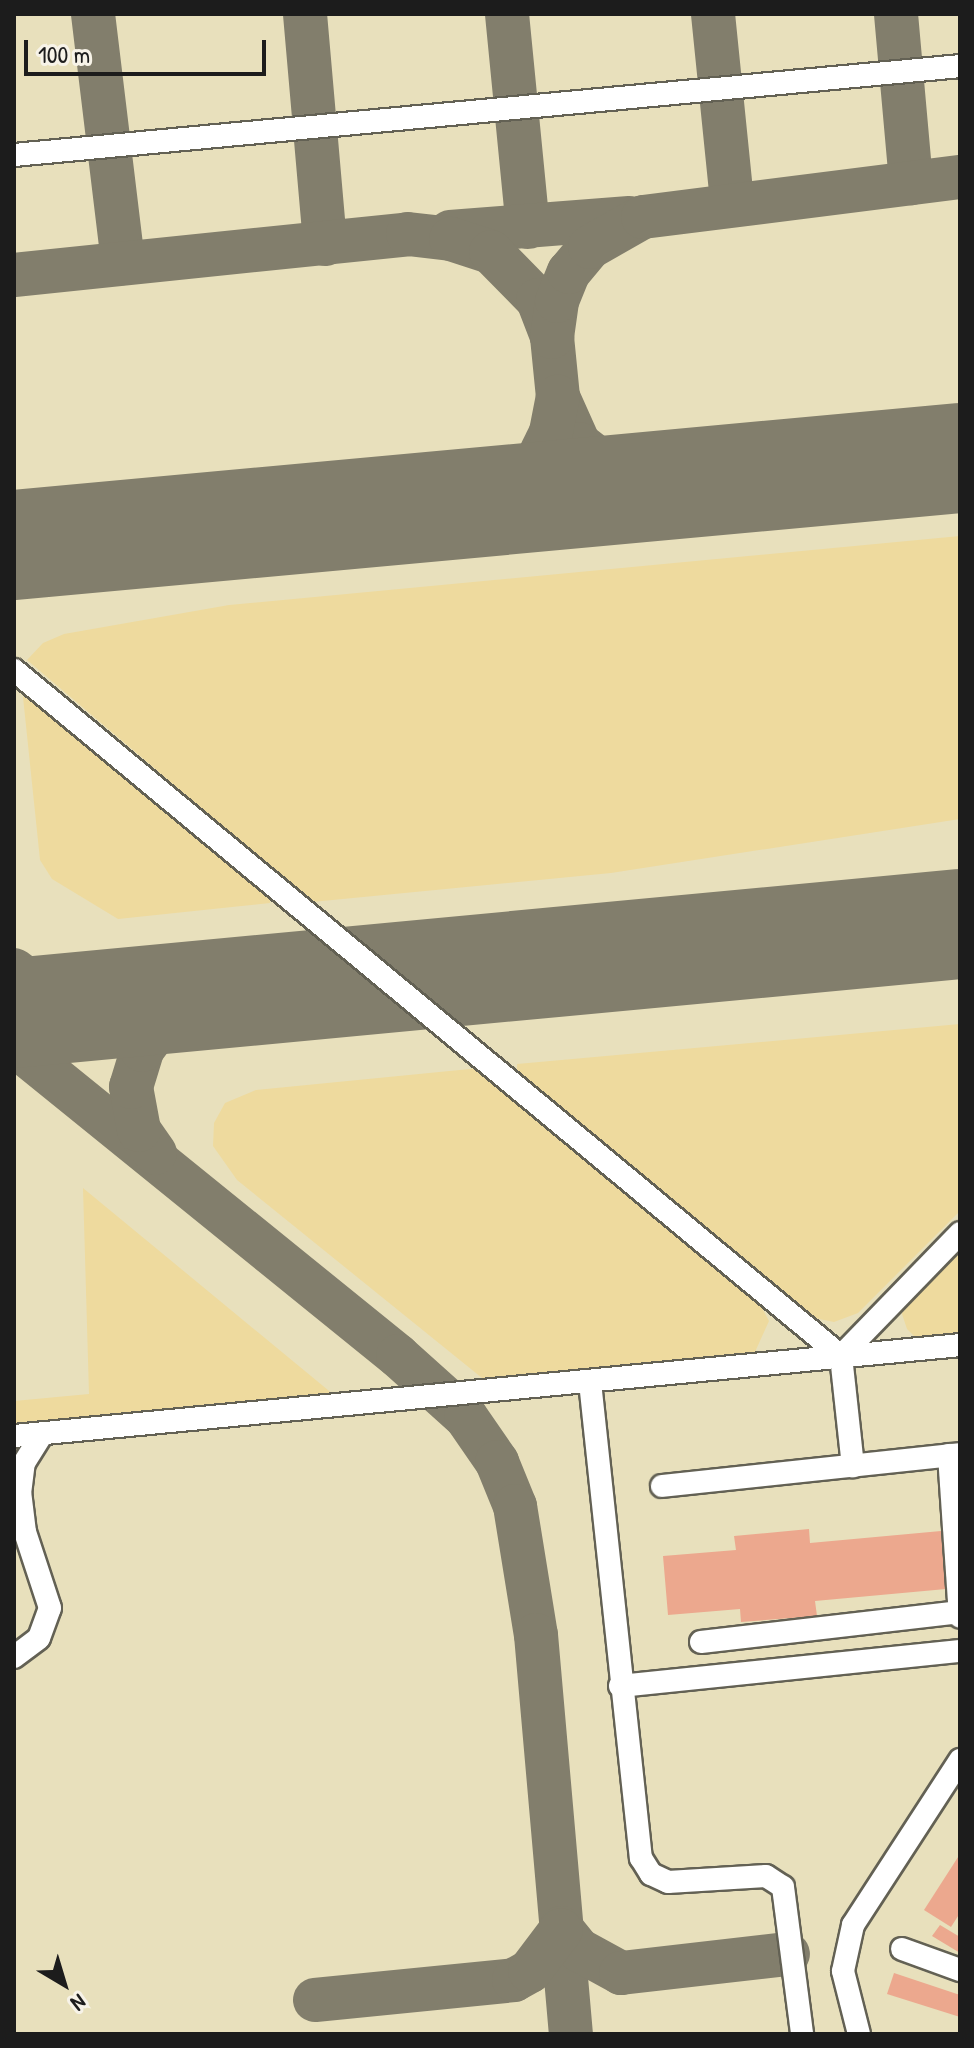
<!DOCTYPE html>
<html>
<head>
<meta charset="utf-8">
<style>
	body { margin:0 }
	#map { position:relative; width:974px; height:2048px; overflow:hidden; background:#e8e0bc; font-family:"Patrick Hand",sans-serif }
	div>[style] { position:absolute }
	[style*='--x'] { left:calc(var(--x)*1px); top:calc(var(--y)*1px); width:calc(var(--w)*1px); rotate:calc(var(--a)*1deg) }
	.sand>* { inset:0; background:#eeda9e }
	.taxiway>* { height:44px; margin:-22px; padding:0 22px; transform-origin:22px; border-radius:22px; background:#827e6c }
	.runway>* { height:110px; margin:-55px; padding:0 55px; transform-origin:55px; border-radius:55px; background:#827e6c }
	.building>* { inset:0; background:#eca88e }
	.roads { filter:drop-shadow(2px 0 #636154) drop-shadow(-2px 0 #636154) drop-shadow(0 2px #636154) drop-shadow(0 -2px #636154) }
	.minor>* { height:22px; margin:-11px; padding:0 11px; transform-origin:11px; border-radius:11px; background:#fff }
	span { translate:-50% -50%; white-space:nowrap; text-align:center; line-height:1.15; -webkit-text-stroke:6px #f7f3e8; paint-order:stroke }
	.frame { position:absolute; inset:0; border:16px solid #1c1c1c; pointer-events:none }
	.north { position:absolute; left:24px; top:1944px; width:80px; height:80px; -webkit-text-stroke:6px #f7f3e8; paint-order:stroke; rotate:142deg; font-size:22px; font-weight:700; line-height:32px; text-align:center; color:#1c1c1c }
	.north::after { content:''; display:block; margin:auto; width:28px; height:36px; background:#1c1c1c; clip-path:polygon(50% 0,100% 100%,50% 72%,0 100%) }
	.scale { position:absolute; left:24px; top:40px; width:242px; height:36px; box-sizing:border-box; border:4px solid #1c1c1c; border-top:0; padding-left:10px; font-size:24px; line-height:28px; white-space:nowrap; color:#1c1c1c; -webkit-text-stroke:6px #f7f3e8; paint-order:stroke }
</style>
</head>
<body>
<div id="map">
	<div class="sand">
		<i style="clip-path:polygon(960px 536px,960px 819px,611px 873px,312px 902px,27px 660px,43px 643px,64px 634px,229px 605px)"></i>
		<i style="clip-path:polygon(29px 695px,270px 894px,270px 903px,118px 919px,52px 879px,40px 860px,23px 697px)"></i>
		<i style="clip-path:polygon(960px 1024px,960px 1211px,858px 1313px,834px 1322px,814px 1318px,517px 1074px,517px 1064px)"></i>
		<i style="clip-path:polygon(480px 1068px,756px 1297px,769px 1321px,755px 1352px,745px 1358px,487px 1382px,237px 1180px,213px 1146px,214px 1123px,225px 1103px,256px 1090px)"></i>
		<i style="clip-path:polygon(83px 1188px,334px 1395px,14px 1425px,14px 1401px,89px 1394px)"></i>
		<i style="clip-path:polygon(960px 1240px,960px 1339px,916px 1338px,907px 1329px,900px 1308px)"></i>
	</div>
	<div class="taxiway">
		<i style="--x:93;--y:14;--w:251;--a:83.1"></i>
		<i style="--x:305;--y:14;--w:231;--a:85"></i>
		<i style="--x:507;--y:14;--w:214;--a:84.4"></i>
		<i style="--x:713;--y:14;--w:189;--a:84.2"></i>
		<i style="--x:896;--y:14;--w:170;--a:84.9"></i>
		<i style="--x:450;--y:232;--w:180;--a:-4.5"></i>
		<i style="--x:14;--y:275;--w:396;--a:-5.9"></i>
		<i style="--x:408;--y:234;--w:43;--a:6.6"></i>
		<i style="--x:451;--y:239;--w:42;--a:18"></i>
		<i style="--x:491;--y:252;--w:67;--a:45.6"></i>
		<i style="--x:538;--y:300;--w:40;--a:69"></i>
		<i style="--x:552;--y:337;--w:60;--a:84.3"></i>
		<i style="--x:558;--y:397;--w:51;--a:65.9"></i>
		<i style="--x:579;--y:444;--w:51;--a:37.8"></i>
		<i style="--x:619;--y:475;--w:45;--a:15.6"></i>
		<i style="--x:552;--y:337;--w:36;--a:-82"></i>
		<i style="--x:557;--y:301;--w:31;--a:-68"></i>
		<i style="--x:569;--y:272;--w:33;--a:-50"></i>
		<i style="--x:590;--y:247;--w:61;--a:-29.5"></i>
		<i style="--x:643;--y:217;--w:320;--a:-7.2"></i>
		<i style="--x:486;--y:501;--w:67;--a:-38.9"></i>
		<i style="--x:538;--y:459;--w:30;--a:-64"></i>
		<i style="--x:551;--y:432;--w:36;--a:-79"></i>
		<i style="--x:14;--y:557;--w:33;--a:-29"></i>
		<i style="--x:942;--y:926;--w:18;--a:-13"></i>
		<i style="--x:14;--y:970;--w:47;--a:36.4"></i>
		<i style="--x:52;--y:998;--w:42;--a:9.7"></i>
		<i style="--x:14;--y:1045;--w:494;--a:39"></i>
		<i style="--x:398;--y:1356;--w:91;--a:41.9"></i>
		<i style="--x:466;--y:1417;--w:55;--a:55.4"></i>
		<i style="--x:497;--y:1462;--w:48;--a:67.8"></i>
		<i style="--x:515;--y:1506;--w:131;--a:80.8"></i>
		<i style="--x:536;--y:1635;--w:401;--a:85"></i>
		<i style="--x:155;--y:1153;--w:28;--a:-125"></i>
		<i style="--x:139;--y:1130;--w:44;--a:-100.5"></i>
		<i style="--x:131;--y:1087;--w:39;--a:-73"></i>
		<i style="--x:142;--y:1050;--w:40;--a:-53"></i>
		<i style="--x:166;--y:1018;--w:49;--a:-29.2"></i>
		<i style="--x:561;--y:1928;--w:28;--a:51"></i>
		<i style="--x:579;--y:1950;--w:48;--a:28.7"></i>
		<i style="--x:621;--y:1973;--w:168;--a:-6.5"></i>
		<i style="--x:315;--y:2000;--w:200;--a:-5.7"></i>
		<i style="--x:514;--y:1980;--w:18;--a:-29"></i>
		<i style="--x:530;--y:1971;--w:51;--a:-52.9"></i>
	</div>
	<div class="runway">
		<i style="--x:14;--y:545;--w:950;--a:-5.25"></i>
		<i style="--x:14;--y:1013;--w:950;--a:-5.37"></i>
	</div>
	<div class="building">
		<i style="clip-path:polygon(809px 1529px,810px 1543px,941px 1531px,946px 1589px,815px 1601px,817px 1616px,741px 1622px,740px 1609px,668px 1615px,663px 1556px,736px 1550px,734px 1536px)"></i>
		<i style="clip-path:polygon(960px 1854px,960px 1913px,951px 1927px,924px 1910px)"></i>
		<i style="clip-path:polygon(940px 1925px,960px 1937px,960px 1953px,932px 1936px)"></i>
		<i style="clip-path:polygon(894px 1973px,960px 1995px,960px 2017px,887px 1994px)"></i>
	</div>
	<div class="roads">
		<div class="minor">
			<i style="--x:14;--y:155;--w:950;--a:-5.37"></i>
			<i style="--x:14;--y:670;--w:1074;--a:39.68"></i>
			<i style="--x:841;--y:1356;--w:111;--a:83.8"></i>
			<i style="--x:841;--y:1356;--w:171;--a:-45.9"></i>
			<i style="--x:590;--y:1382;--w:479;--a:83.9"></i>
			<i style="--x:641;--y:1858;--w:19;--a:58"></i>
			<i style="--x:651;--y:1874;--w:19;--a:25"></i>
			<i style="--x:668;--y:1882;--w:98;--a:-3.5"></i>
			<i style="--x:766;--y:1876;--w:20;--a:33"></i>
			<i style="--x:783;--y:1887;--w:148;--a:82.6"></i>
			<i style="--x:14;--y:1436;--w:950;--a:-5.49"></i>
			<i style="--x:949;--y:1455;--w:162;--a:86.1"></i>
			<i style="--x:662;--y:1486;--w:300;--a:-6.1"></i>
			<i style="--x:701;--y:1642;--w:261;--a:-6.6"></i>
			<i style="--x:14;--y:1657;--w:31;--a:-37"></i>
			<i style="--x:39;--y:1638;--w:32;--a:-70"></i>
			<i style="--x:50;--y:1608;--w:80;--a:-108.2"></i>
			<i style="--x:25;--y:1532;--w:38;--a:-97"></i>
			<i style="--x:20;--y:1494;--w:31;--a:-83"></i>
			<i style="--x:24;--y:1463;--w:34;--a:-58"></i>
			<i style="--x:620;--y:1686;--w:342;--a:-5.9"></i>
			<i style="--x:902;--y:1949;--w:62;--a:19.9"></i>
			<i style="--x:859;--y:2034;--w:65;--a:-104.3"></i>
			<i style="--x:843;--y:1971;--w:47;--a:-77.7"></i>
			<i style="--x:853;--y:1925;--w:197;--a:-57"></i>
		</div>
	</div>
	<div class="frame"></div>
	<div class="north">N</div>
	<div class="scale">100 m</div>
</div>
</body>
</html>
